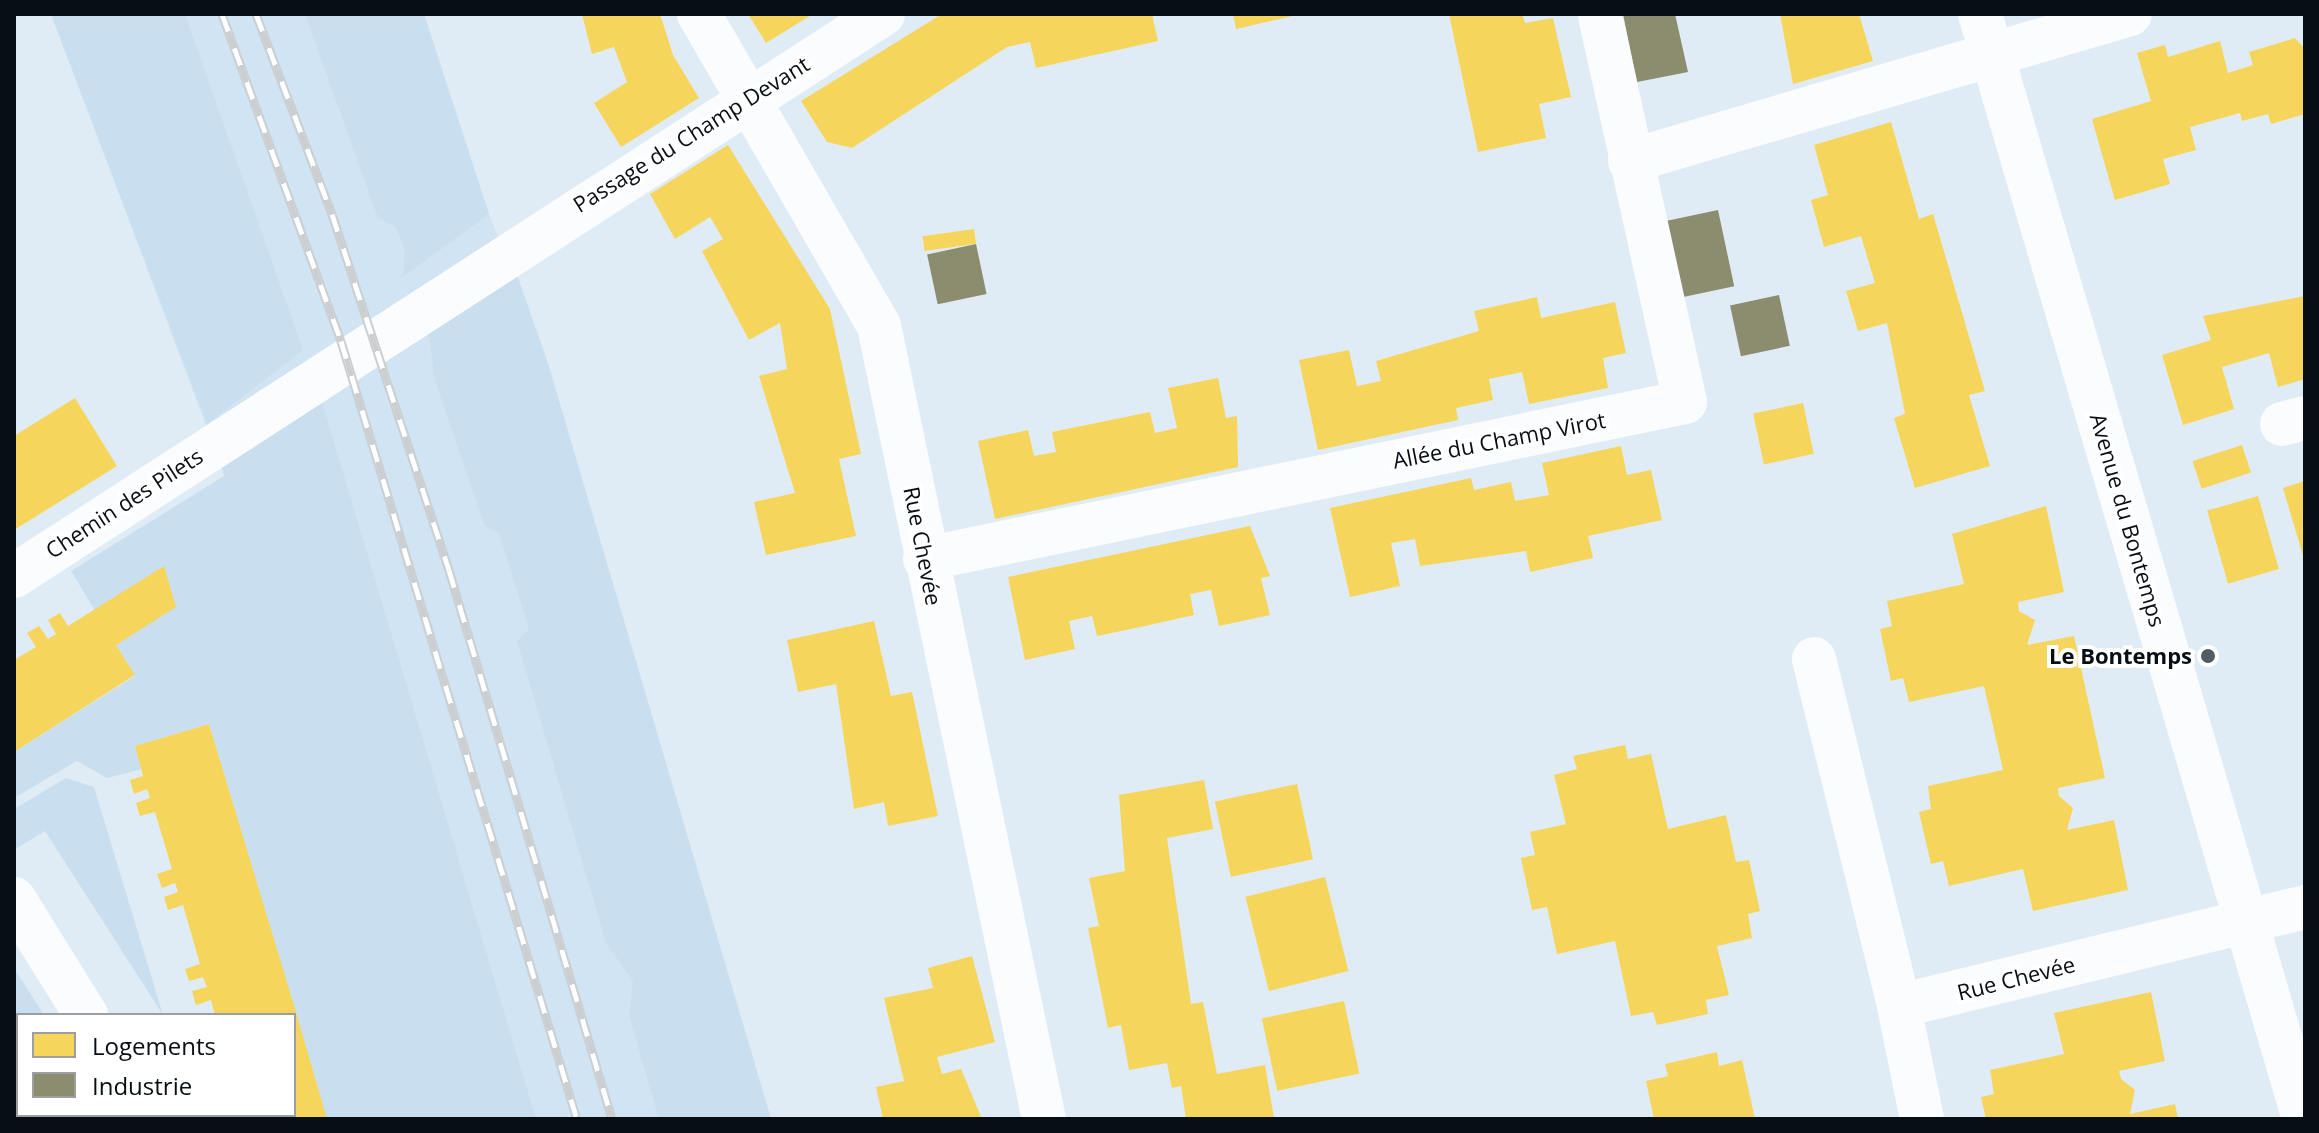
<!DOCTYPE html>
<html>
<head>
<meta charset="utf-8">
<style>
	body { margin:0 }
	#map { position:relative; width:2319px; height:1133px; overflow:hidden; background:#e0ecf5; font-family:"Open Sans",sans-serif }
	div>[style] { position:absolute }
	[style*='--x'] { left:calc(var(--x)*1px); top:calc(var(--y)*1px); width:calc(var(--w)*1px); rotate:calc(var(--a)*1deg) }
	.built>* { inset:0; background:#d0e4f3 }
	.green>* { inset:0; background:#c9dff0 }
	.homes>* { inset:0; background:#f6d55c; transform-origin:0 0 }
	.industry>* { inset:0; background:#8c8c6e; transform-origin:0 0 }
	.minor>* { height:44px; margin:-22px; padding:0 22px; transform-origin:22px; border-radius:22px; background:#fafcfe }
	.rail>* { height:9px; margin-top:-4.5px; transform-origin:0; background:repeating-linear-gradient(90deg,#fff 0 18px,#cccfd2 0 36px); box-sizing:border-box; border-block:2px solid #cccfd2 }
	.dots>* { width:22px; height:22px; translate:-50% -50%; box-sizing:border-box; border:4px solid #fff; border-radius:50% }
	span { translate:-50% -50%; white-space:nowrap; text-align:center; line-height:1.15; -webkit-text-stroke:8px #fff; paint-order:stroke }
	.street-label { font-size:22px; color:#080f14 }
	.poi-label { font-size:22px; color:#080f14; font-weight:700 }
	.right { translate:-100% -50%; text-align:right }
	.frame { position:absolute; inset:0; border:16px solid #080f14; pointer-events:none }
	.legend { position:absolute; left:16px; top:1013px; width:280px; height:104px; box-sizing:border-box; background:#fff; border:2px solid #9c9fa1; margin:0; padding:10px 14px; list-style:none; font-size:24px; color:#080f14 }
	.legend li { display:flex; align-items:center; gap:16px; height:40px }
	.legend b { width:40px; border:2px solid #9c9fa1 }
</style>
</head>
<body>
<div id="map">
	<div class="built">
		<i style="clip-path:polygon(51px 14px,424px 14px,489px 214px,547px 360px,771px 1119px,415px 1119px,225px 476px)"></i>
	</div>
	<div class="green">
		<i style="clip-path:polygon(51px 14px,185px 14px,303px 350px,207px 424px)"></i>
		<i style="clip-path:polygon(305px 14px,424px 14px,489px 214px,403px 277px,405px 251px,396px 227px,378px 218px)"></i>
		<i style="clip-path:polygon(515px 269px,547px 360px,771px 1119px,659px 1119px,629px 1015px,633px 981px,606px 943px,517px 641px,529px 629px,499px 533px,485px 526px,435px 381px,427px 321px)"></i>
		<i style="clip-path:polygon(318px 388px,536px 1119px,327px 1119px,209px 724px,135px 746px,142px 769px,107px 778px,77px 761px,14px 798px,14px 752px,135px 676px,71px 571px,224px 476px,221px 466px,258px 446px,251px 432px)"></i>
		<i style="clip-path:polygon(66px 778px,94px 787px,163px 1015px,45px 831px,14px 850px,14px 809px)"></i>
		<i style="clip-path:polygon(14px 968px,44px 1015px,18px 1015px,18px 1115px,70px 1119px,14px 1119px)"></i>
	</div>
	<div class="homes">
		<i style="clip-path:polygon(582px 14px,660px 14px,673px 55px,699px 98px,621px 147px,594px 103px,627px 82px,614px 47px,592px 54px)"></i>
		<i style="clip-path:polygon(748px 14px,813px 14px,766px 43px)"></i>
		<i style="clip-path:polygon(942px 14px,1152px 14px,1158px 41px,1036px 68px,1030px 42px,1007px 47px,852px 148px,827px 142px,801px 101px)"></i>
		<i style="clip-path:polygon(1233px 14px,1296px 14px,1297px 15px,1236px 29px)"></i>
		<i style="clip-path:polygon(1449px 14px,1522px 14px,1525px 23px,1553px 18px,1571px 97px,1539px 104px,1546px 138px,1478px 152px)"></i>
		<i style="clip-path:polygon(1780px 14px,1859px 14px,1873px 61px,1793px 84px)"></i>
		<i style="clip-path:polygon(2295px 38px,2305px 49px,2305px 114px,2271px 124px,2268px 114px,2242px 121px,2240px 113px,2190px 127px,2196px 150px,2163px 159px,2170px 184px,2115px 200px,2092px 119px,2151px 101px,2137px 53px,2165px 45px,2168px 57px,2220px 41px,2228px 73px,2253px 65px,2249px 52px)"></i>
		<i style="clip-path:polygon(1891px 122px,1919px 219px,1933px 214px,1985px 391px,1969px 395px,1990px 466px,1915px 488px,1894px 418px,1905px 414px,1887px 323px,1858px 331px,1846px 291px,1875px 283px,1861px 236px,1824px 247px,1811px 200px,1828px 195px,1814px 145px)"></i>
		<i style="clip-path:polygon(728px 145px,830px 309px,861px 454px,839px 459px,856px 536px,766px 555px,754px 502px,795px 493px,759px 376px,787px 369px,780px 323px,749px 340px,702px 251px,723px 239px,710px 217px,675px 239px,650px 194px)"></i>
		<i style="left:974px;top:229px;width:15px;height:52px;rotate:82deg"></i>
		<i style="clip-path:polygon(2305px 296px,2305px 379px,2278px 387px,2269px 353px,2222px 367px,2234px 409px,2183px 425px,2162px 355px,2211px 340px,2203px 316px)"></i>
		<i style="clip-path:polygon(1537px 297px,1541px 318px,1615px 302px,1626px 353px,1603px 358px,1608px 388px,1529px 404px,1522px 372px,1489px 379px,1493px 400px,1456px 408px,1458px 420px,1318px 450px,1299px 360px,1349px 350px,1357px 386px,1381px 381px,1376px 361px,1479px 331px,1474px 311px)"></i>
		<i style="clip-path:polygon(1218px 378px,1226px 418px,1237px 416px,1238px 467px,995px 519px,978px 441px,1028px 430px,1034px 456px,1056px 452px,1052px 432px,1150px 412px,1155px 433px,1177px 428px,1168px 388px)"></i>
		<i style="clip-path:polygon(75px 398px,117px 466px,14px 530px,14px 436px)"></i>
		<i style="left:1803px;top:403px;width:52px;height:51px;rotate:78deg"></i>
		<i style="left:2242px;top:445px;width:29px;height:52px;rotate:72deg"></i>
		<i style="clip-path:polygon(1621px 446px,1627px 475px,1651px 470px,1662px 520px,1588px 536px,1593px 558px,1530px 572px,1526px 551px,1420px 566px,1415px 539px,1391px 543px,1400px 586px,1350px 597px,1330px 508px,1471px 478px,1474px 490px,1511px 482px,1515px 501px,1549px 495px,1542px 463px)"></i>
		<i style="clip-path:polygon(2305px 481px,2305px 559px,2304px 559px,2283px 488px)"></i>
		<i style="left:2258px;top:496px;width:76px;height:53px;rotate:74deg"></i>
		<i style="clip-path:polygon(2046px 506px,2064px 592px,2018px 602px,2019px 611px,2035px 620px,2027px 645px,2074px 636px,2105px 778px,2058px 788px,2059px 796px,2073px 808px,2067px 830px,2114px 820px,2128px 890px,2033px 911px,2023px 869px,1949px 886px,1943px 861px,1931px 864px,1919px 812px,1931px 809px,1928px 786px,2003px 770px,1984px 686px,1909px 702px,1903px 678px,1891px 681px,1880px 629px,1892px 626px,1887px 601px,1964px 584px,1952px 534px)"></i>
		<i style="clip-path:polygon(1250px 526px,1270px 576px,1261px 578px,1270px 615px,1219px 626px,1211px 590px,1190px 594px,1194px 615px,1145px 626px,1097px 636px,1092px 616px,1069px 621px,1075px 649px,1025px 660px,1008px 577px)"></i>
		<i style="clip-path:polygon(164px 566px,176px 607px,116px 645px,135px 675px,14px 752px,14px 660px,36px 647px,27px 633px,39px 626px,48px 639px,56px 634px,48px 620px,60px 613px,68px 626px)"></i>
		<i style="clip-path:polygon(874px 621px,891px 696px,912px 692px,938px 816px,888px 826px,884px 802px,854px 809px,836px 684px,798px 692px,787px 640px)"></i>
		<i style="clip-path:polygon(209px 724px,293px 1002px,327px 1119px,246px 1119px,294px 1115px,294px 1015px,215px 1015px,211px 1000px,196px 1005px,192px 991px,207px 987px,203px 977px,189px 981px,185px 969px,200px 964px,183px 905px,168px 910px,164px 897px,178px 892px,175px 883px,162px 888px,157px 874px,172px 869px,155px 812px,140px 816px,136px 803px,150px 798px,147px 789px,134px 794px,130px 780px,143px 776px,135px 746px)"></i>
		<i style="clip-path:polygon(1625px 745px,1628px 759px,1651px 754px,1668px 829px,1726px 815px,1736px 862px,1749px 860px,1760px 911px,1748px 914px,1752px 938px,1717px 946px,1729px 995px,1706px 1000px,1708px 1014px,1657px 1025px,1653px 1012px,1631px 1016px,1615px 941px,1557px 954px,1547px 907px,1532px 910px,1521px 858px,1535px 855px,1530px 832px,1566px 824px,1554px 775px,1577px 769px,1573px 756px)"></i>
		<i style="clip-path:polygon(1204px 780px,1213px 829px,1167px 838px,1191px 1004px,1203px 1002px,1217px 1074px,1265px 1065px,1274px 1118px,1186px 1119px,1181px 1086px,1172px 1088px,1167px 1063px,1129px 1070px,1121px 1025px,1108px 1028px,1088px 928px,1099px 926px,1089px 878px,1125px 871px,1119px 795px)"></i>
		<i style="left:1297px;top:784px;width:77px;height:84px;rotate:78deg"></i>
		<i style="left:1325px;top:877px;width:97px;height:82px;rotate:76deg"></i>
		<i style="clip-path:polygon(972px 956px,995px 1042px,937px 1057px,942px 1074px,961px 1069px,982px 1119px,883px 1119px,876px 1087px,904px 1081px,884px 998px,933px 988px,928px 968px)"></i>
		<i style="clip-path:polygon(2151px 992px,2165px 1061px,2119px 1071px,2121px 1079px,2135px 1090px,2130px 1114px,2175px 1104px,2178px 1119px,1986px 1119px,1981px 1097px,1994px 1094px,1990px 1070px,2064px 1054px,2054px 1013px)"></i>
		<i style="left:1344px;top:1001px;width:74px;height:84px;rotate:78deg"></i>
		<i style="clip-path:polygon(1717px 1052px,1719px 1066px,1742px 1060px,1755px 1119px,1654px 1119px,1646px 1081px,1668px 1076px,1665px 1064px)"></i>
		<i style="left:69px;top:1115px;width:35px;height:4px"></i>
	</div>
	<div class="industry">
		<i style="clip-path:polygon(1623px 14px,1675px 14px,1688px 72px,1637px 82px)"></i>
		<i style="left:1718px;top:210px;width:78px;height:52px;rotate:78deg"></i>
		<i style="left:976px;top:244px;width:51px;height:50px;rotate:78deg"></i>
		<i style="left:1779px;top:295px;width:52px;height:50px;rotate:78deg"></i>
	</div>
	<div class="minor">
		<i style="--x:699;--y:14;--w:360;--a:60"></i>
		<i style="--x:879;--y:326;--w:810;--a:78.25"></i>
		<i style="--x:1980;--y:14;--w:1152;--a:73.66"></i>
		<i style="--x:1630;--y:161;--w:521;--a:-16.38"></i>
		<i style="--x:2282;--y:424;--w:24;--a:-15"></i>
		<i style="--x:925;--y:559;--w:776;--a:-11.67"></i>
		<i style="--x:1685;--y:402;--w:397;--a:-102.4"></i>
		<i style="--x:14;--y:576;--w:1035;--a:-32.89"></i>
		<i style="--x:1814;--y:659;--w:357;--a:76.2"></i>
		<i style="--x:14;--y:899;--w:137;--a:58.2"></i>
		<i style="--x:148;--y:1115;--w:5;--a:53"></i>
		<i style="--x:1922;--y:1119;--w:115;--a:-101.5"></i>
		<i style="--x:1899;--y:1006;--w:418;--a:-13.7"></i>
	</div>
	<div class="rail">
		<i style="--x:222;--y:14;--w:348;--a:70"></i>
		<i style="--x:341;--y:341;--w:813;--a:73.13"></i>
		<i style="--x:256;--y:14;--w:214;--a:69.2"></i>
		<i style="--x:332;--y:214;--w:375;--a:71.8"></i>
		<i style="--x:449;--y:570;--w:573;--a:73.46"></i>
	</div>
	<div class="dots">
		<i style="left:2208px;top:656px;background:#545c63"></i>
	</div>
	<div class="street-label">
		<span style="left:691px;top:134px;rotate:-32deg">Passage du Champ Devant</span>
		<span style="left:1499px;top:440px;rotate:-11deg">Allée du Champ Virot</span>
		<span style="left:124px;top:503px;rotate:-33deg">Chemin des Pilets</span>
		<span style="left:2128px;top:520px;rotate:74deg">Avenue du Bontemps</span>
		<span style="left:923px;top:546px;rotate:79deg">Rue Chevée</span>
		<span style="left:2016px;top:978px;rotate:-14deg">Rue Chevée</span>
	</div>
	<div class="poi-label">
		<span class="right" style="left:2192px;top:656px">Le Bontemps</span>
	</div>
	<div class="frame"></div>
	<ul class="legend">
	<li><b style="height:22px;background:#f6d55c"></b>Logements</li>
	<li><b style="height:22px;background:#8c8c6e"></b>Industrie</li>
	</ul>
</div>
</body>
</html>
